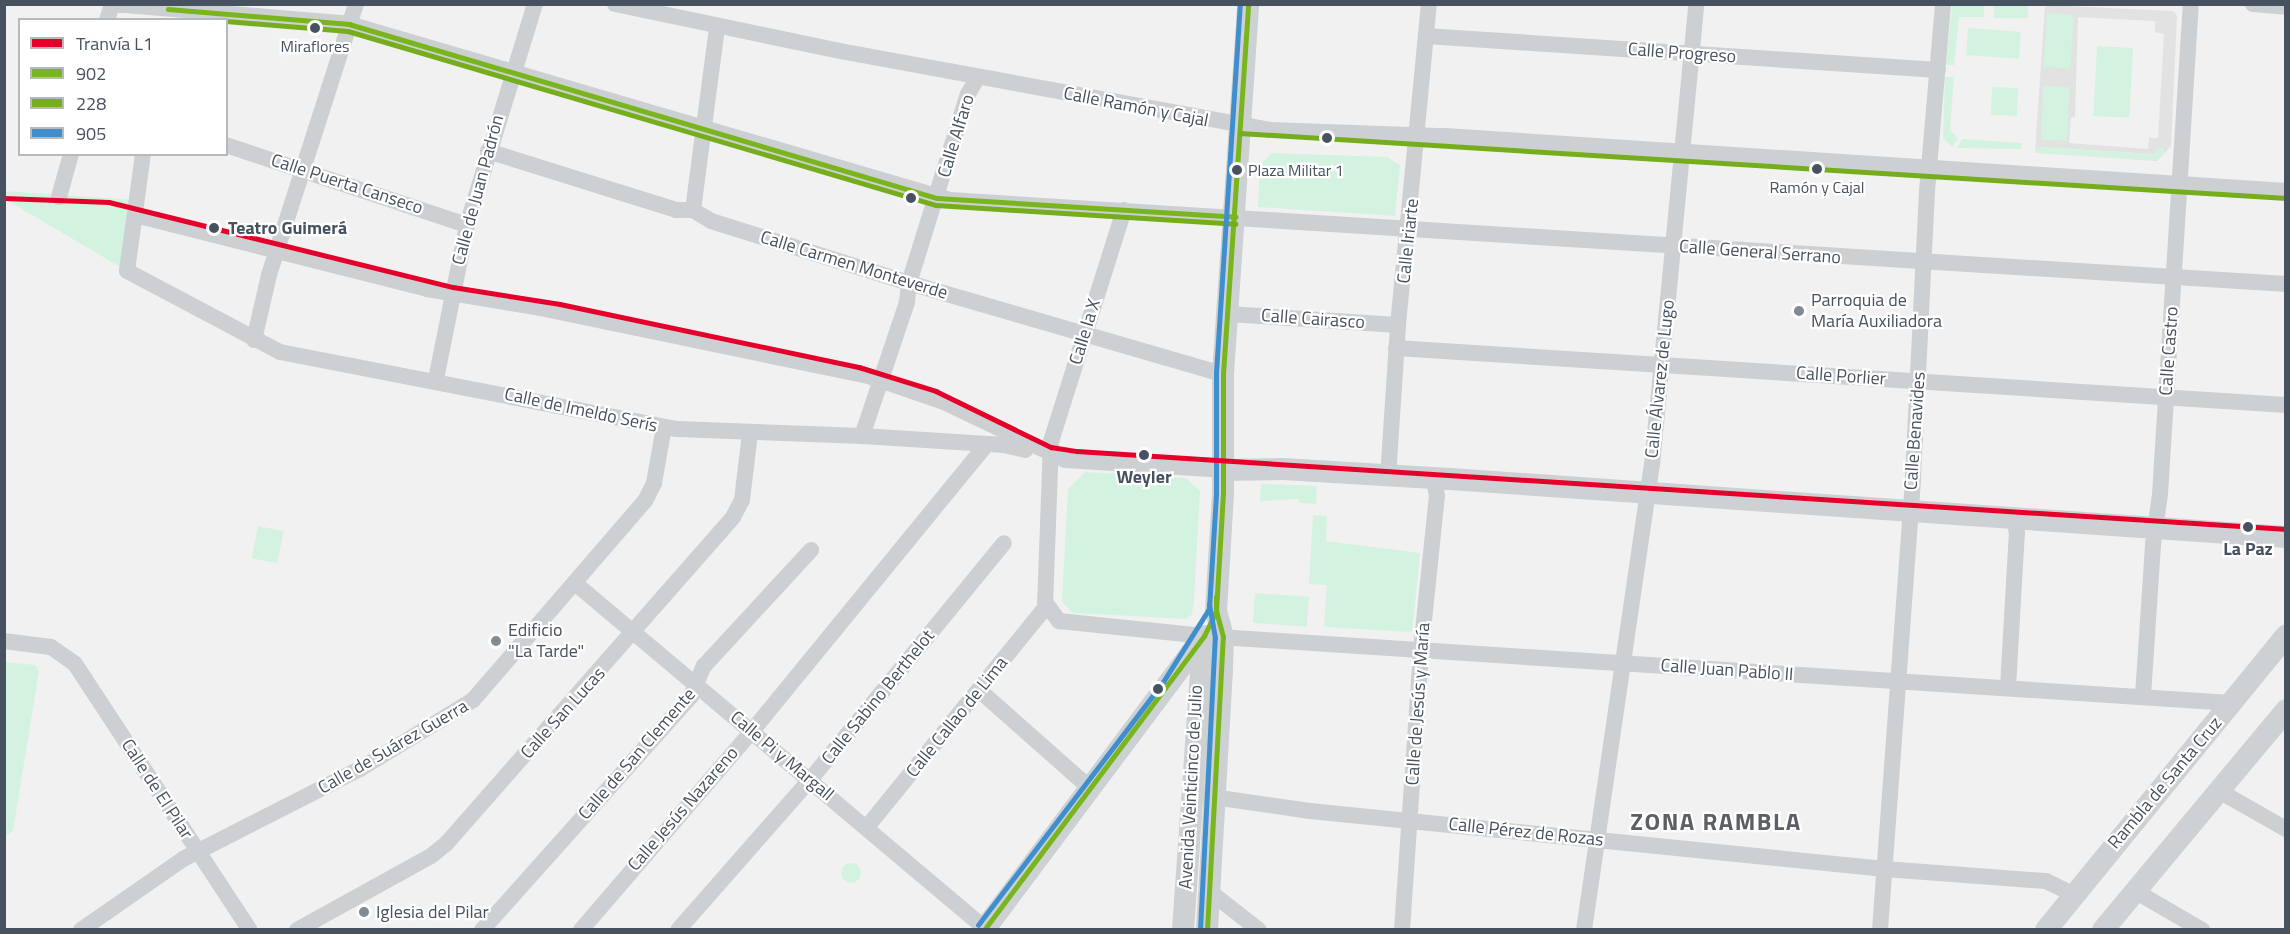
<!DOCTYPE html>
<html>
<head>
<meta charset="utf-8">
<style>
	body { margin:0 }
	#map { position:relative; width:2290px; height:934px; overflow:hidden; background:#f2f1f1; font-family:"Titillium Web",sans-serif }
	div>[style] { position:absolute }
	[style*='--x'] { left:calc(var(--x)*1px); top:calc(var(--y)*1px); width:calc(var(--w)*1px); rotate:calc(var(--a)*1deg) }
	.education>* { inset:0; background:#e3e2e3 }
	.green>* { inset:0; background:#d4f2e0; transform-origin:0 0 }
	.round { border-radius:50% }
	.street>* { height:16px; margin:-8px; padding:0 8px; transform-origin:8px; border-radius:8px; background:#cdd0d2 }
	.secondary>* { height:22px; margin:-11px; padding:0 11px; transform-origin:11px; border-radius:11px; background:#cdd1d4 }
	.bus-1>* { height:4.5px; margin:-2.25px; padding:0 2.25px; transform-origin:2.25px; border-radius:2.25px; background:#79b51d }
	.bus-2>* { height:4.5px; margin:-2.25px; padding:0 2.25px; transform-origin:2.25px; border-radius:2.25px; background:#75ad1c }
	.bus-3>* { height:4.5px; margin:-2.25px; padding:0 2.25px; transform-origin:2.25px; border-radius:2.25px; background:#3f8fcf }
	.tram-1>* { height:4.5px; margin:-2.25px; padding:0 2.25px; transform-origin:2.25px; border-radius:2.25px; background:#e4002b }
	.dots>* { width:16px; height:16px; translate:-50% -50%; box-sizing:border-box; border:3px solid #fff; border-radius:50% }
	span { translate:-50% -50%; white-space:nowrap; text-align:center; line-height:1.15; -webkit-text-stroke:4.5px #fff; paint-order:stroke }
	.bus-label { font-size:16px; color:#46525f }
	.left { translate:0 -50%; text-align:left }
	.street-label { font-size:18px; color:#46525f }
	.stop-label { font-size:18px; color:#46525f; font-weight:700 }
	.poi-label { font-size:18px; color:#46525f }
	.district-label { font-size:24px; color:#5c6065; font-weight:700; letter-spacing:1.5px }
	.frame { position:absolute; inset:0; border:6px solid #46525f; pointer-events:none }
	.legend { position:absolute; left:18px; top:18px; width:210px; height:138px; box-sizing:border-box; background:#fff; border:2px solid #b5babf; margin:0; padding:8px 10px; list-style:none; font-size:18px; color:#46525f }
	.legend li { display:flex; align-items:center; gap:12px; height:30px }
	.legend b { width:30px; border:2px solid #b5babf }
</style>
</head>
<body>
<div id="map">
	<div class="education">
		<i style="clip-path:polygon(evenodd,2045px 5px,2173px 11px,2177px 16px,2171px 146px,2157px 161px,2035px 153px,2045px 5px,2078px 17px,2155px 21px,2155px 32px,2164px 34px,2158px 138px,2149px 138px,2148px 149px,2069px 143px,2071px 118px,2075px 117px,2078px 17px,2045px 5px,2038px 147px,2153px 154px,2156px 160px,2036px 153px,2038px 147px)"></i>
	</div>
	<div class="green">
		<i style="clip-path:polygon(1952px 5px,1984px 5px,1984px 17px,1959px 17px,1954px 65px,1946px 65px)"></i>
		<i style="left:1994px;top:5px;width:34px;height:13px"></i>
		<i style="left:2047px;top:13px;width:27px;height:54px;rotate:4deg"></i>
		<i style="left:1968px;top:28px;width:53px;height:27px;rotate:4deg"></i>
		<i style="left:2097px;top:46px;width:36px;height:70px;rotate:3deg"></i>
		<i style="clip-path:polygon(1945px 77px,1954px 77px,1950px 130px,1958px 138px,1952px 147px,1943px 138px)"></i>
		<i style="left:2043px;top:86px;width:26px;height:54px;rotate:2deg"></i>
		<i style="left:1992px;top:87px;width:26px;height:28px;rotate:2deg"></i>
		<i style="clip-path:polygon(1962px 139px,2022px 143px,2021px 149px,1957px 148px)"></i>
		<i style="clip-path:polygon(2036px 147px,2153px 154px,2161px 147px,2165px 152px,2156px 160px,2036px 153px)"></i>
		<i style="clip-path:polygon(1272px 153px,1387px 157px,1400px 165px,1395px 216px,1258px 207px,1260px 165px)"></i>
		<i style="clip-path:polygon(4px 191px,137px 200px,127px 271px,5px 199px)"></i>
		<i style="clip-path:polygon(1085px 472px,1186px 478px,1200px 491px,1194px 600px,1192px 614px,1187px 619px,1073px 613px,1062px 602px,1068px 489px)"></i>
		<i style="clip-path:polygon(1261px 484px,1317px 486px,1316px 504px,1299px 503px,1299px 499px,1260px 501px)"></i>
		<i style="clip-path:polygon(1313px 515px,1327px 516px,1326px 541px,1420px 553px,1412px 632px,1324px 627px,1327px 585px,1309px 584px)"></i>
		<i style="left:258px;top:526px;width:26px;height:33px;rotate:11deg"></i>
		<i style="left:1255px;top:593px;width:54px;height:30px;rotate:4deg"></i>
		<i style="clip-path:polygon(5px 662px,35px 665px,39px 671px,13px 831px,5px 836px)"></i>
		<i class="round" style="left:841px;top:863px;width:20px;height:20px"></i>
	</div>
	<div class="street">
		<i style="--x:615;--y:4;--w:230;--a:11.8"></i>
		<i style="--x:840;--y:51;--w:436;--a:10.4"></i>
		<i style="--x:1269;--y:130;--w:176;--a:2"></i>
		<i style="--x:1445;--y:136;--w:843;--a:3.74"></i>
		<i style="--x:2253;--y:4;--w:33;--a:5"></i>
		<i style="--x:107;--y:20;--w:16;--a:-72"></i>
		<i style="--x:112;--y:5;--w:13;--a:0"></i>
		<i style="--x:125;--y:5;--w:225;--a:4.8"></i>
		<i style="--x:349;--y:24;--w:626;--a:16.32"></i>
		<i style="--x:950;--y:200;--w:1339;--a:3.6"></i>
		<i style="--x:1426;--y:36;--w:513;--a:3.8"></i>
		<i style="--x:226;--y:145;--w:254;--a:18.4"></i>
		<i style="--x:488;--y:151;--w:197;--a:17.4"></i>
		<i style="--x:676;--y:210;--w:17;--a:0"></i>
		<i style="--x:693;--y:210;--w:21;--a:31"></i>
		<i style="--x:711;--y:221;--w:207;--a:17.4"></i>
		<i style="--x:909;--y:283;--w:327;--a:16.2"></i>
		<i style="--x:143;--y:154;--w:118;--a:97.8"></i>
		<i style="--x:127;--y:271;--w:173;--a:27.9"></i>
		<i style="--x:280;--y:352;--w:404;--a:11"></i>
		<i style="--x:677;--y:429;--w:185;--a:2.2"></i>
		<i style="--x:862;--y:436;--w:142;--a:3.6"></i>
		<i style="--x:1004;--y:445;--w:22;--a:13"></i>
		<i style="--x:59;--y:197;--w:45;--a:-74.4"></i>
		<i style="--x:693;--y:210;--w:185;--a:-82.5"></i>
		<i style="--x:1124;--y:210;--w:243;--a:107.5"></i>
		<i style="--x:1051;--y:442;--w:160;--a:92.1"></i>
		<i style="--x:1045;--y:602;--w:24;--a:54"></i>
		<i style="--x:1059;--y:621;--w:146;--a:5.9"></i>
		<i style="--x:1204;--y:636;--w:1029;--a:3.73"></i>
		<i style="--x:135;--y:215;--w:301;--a:14.2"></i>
		<i style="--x:427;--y:289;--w:115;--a:9.5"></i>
		<i style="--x:540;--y:308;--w:335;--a:11.7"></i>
		<i style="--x:868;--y:376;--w:80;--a:18.9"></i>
		<i style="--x:944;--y:402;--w:134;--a:25.6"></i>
		<i style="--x:1065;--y:460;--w:157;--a:3.6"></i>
		<i style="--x:1228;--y:314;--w:170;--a:3.7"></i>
		<i style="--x:254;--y:340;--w:67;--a:-77"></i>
		<i style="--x:269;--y:275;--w:285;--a:-72.2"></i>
		<i style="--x:1396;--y:348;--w:892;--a:3.66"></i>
		<i style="--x:436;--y:379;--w:157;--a:-78.6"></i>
		<i style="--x:467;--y:225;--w:231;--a:-72.9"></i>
		<i style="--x:862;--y:436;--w:141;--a:-71.4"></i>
		<i style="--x:907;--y:302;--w:19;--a:-84"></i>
		<i style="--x:909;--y:283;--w:198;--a:-72.7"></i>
		<i style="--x:968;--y:94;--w:20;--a:-60"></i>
		<i style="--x:1388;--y:477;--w:152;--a:-86.2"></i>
		<i style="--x:1398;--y:325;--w:322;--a:-84.5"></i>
		<i style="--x:576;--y:584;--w:537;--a:40.09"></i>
		<i style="--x:4;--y:641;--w:47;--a:7.3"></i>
		<i style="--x:51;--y:647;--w:29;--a:35"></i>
		<i style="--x:75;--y:664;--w:318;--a:56.7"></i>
		<i style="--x:2008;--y:687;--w:154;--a:-86.7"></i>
		<i style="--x:2017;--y:533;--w:17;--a:-103"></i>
		<i style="--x:979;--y:690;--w:149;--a:41.5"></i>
		<i style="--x:2143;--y:696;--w:152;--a:-86.2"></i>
		<i style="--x:2153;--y:544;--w:50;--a:-82"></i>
		<i style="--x:2160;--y:494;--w:491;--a:-86.4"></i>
		<i style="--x:2219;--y:791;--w:77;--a:29.6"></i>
		<i style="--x:1206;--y:796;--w:105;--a:8.2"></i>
		<i style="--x:1310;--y:811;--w:578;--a:5.76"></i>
		<i style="--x:1885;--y:869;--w:161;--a:4.3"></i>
		<i style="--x:2046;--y:881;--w:30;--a:26"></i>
		<i style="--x:867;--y:827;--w:284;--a:-50.9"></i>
		<i style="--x:1209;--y:891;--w:63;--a:38"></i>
		<i style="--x:2135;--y:891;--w:78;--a:30.2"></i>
		<i style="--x:81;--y:930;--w:124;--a:-34.8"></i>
		<i style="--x:183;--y:859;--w:199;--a:-27"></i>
		<i style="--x:360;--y:769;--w:132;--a:-31.4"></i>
		<i style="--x:473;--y:700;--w:263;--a:-49.2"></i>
		<i style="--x:645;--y:501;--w:20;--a:-63"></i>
		<i style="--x:654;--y:483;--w:57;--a:-79.9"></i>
		<i style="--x:297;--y:930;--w:153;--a:-28.9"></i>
		<i style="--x:431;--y:856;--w:19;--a:-39"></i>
		<i style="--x:446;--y:844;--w:435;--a:-48.7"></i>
		<i style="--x:733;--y:517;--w:19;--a:-62"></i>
		<i style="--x:742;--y:500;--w:67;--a:-83.2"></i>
		<i style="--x:482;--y:930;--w:314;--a:-48.2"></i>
		<i style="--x:691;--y:696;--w:33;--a:-67"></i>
		<i style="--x:704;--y:666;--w:158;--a:-47.3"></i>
		<i style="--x:581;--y:930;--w:262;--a:-49.3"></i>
		<i style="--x:752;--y:731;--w:371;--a:-50.7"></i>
		<i style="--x:678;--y:930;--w:200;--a:-48.7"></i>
		<i style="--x:810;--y:780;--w:306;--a:-50.7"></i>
		<i style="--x:1402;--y:930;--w:281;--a:-86.1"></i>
		<i style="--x:1421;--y:650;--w:155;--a:-84.1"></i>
		<i style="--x:1437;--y:496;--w:17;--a:-100"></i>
		<i style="--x:1584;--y:930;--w:470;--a:-81.7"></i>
		<i style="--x:1652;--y:465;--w:463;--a:-84.5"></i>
		<i style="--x:1880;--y:930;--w:454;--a:-85.8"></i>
		<i style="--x:1913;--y:477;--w:286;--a:-87.2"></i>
		<i style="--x:1927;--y:191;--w:188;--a:-85.1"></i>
	</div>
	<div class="secondary">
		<i style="--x:1222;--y:470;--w:61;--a:-0.9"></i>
		<i style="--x:1283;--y:469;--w:167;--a:3.4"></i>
		<i style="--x:1450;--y:479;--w:838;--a:3.97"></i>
		<i style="--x:984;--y:930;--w:367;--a:-53.2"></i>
		<i style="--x:1183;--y:930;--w:290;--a:-86"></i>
		<i style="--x:1207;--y:930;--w:261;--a:-86.7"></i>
		<i style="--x:1222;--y:669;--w:32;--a:-88"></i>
		<i style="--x:1223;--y:637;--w:27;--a:-105"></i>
		<i style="--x:1216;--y:611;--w:118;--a:-86.6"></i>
		<i style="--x:1223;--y:493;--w:119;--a:-90"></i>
		<i style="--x:1223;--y:374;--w:371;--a:-86.1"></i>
		<i style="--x:2046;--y:930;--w:380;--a:-50.8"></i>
		<i style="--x:2103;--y:930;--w:286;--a:-50.2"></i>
	</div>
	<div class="bus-1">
		<i style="--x:168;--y:9;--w:182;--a:4.7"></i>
		<i style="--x:349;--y:24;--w:613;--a:16.48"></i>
		<i style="--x:937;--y:198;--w:299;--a:3.6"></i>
		<i style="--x:984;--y:930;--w:367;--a:-53.2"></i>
		<i style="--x:1204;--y:636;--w:28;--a:-64"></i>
		<i style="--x:1216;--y:611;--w:14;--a:-90"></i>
		<i style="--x:1207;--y:930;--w:293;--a:-86.9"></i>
		<i style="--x:1223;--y:637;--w:27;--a:-105"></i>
		<i style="--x:1216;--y:611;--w:118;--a:-86.6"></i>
		<i style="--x:1223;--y:493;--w:119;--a:-90"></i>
		<i style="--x:1223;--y:374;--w:371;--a:-86.1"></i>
	</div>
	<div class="bus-2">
		<i style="--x:226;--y:21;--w:122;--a:4.7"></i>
		<i style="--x:348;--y:31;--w:613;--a:16.48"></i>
		<i style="--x:936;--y:205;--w:300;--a:3.6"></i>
		<i style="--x:1240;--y:133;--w:1048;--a:3.56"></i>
	</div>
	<div class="bus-3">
		<i style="--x:978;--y:925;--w:305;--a:-52.7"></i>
		<i style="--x:1163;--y:682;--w:86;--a:-57.8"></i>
		<i style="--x:1209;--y:609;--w:116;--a:-86.5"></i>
		<i style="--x:1216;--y:493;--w:120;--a:-90"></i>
		<i style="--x:1216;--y:373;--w:370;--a:-86.3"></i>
		<i style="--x:1200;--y:930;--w:292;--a:-87.1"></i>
		<i style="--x:1215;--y:638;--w:34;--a:-100"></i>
	</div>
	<div class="tram-1">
		<i style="--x:4;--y:198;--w:105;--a:2.2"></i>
		<i style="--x:109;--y:202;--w:354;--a:13.9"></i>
		<i style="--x:453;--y:287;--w:108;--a:9"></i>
		<i style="--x:560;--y:304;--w:306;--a:11.9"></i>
		<i style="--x:859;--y:367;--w:81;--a:17.3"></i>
		<i style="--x:936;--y:391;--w:128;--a:26"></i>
		<i style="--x:1051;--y:447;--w:26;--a:9"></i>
		<i style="--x:1077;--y:451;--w:1212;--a:3.69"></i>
	</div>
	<div class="dots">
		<i style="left:315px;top:28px;background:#46525f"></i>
		<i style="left:1327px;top:138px;background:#46525f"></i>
		<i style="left:1817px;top:169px;background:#46525f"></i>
		<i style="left:1237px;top:170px;background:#46525f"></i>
		<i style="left:911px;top:198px;background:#46525f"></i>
		<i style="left:214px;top:228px;background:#46525f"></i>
		<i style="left:1799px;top:311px;background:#828a92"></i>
		<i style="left:1144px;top:455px;background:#46525f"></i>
		<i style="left:2248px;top:527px;background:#46525f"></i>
		<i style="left:496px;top:641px;background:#828a92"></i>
		<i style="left:1158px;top:689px;background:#46525f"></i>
		<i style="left:364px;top:912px;background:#828a92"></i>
	</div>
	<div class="bus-label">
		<span style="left:315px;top:46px">Miraflores</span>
		<span class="left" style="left:1248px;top:170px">Plaza Militar 1</span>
		<span style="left:1817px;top:187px">Ramón y Cajal</span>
	</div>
	<div class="street-label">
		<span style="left:1682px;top:53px;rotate:4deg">Calle Progreso</span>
		<span style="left:1136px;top:107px;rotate:11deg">Calle Ramón y Cajal</span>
		<span style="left:956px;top:136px;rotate:-73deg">Calle Alfaro</span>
		<span style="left:347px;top:184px;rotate:18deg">Calle Puerta Canseco</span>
		<span style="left:478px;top:190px;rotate:-75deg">Calle de Juan Padrón</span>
		<span style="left:1408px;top:241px;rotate:-84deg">Calle Iriarte</span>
		<span style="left:1760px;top:252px;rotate:4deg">Calle General Serrano</span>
		<span style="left:854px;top:265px;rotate:17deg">Calle Carmen Monteverde</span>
		<span style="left:1313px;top:319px;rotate:4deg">Calle Cairasco</span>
		<span style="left:1085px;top:332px;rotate:-73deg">Calle la X</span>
		<span style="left:2169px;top:351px;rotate:-86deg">Calle Castro</span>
		<span style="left:1841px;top:376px;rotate:4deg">Calle Porlier</span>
		<span style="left:1660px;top:379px;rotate:-84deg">Calle Álvarez de Lugo</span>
		<span style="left:581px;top:410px;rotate:12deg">Calle de Imeldo Serís</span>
		<span style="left:1915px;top:431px;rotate:-86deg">Calle Benavides</span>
		<span style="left:1727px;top:670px;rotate:4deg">Calle Juan Pablo II</span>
		<span style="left:878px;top:697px;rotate:-51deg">Calle Sabino Berthelot</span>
		<span style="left:1418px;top:704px;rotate:-86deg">Calle de Jesús y María</span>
		<span style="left:563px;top:713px;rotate:-48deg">Calle San Lucas</span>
		<span style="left:957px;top:717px;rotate:-51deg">Calle Callao de Lima</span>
		<span style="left:393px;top:747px;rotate:-30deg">Calle de Suárez Guerra</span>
		<span style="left:637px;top:754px;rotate:-49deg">Calle de San Clemente</span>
		<span style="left:782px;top:756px;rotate:40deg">Calle Pi y Margall</span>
		<span style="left:2165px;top:783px;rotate:-50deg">Rambla de Santa Cruz</span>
		<span style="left:1191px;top:787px;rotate:-87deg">Avenida Veinticinco de Julio</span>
		<span style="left:157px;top:789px;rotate:57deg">Calle de El Pilar</span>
		<span style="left:683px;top:809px;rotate:-49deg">Calle Jesús Nazareno</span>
		<span style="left:1526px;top:832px;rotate:6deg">Calle Pérez de Rozas</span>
	</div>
	<div class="stop-label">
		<span class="left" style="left:228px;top:228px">Teatro Guimerá</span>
		<span style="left:1144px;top:477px">Weyler</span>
		<span style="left:2248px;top:549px">La Paz</span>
	</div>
	<div class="poi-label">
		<span class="left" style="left:1811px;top:311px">Parroquia de<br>María Auxiliadora</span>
		<span class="left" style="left:508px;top:641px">Edificio<br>"La Tarde"</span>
		<span class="left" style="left:376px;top:912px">Iglesia del Pilar</span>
	</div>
	<div class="district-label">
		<span style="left:1716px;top:822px">ZONA RAMBLA</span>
	</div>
	<div class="frame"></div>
	<ul class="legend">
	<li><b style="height:8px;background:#e4002b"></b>Tranvía L1</li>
	<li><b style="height:8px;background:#79b51d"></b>902</li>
	<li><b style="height:8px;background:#75ad1c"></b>228</li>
	<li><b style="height:8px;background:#3f8fcf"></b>905</li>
	</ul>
</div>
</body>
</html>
